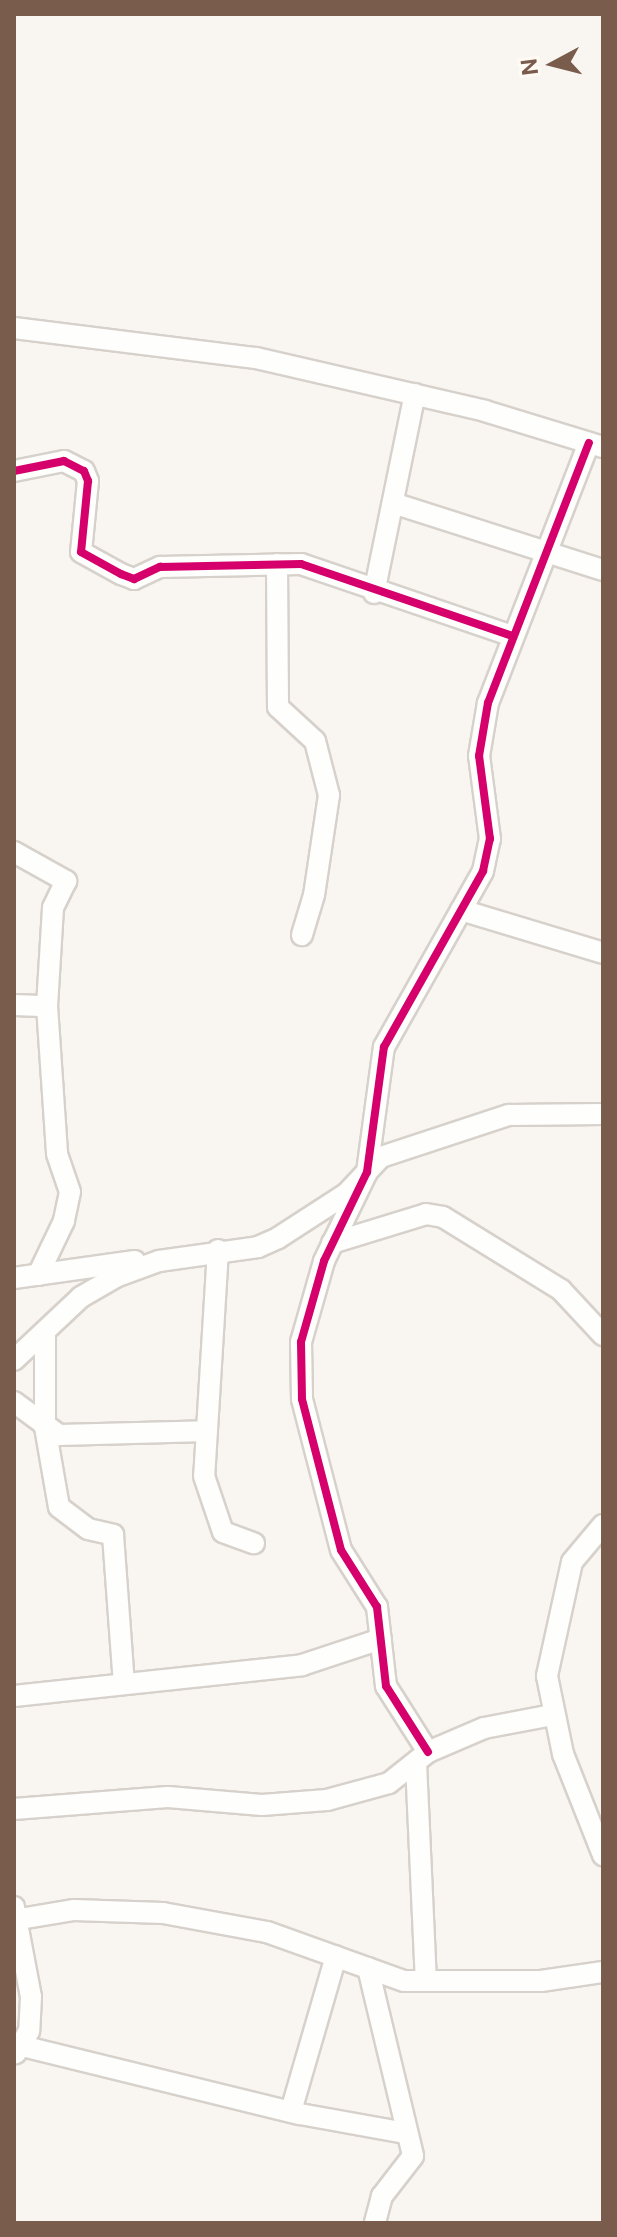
<!DOCTYPE html>
<html>
<head>
<meta charset="utf-8">
<style>
	body { margin:0 }
	#map { position:relative; width:617px; height:2237px; overflow:hidden; background:#f9f5f0; font-family:"Public Sans",sans-serif }
	div>[style] { position:absolute }
	[style*='--x'] { left:calc(var(--x)*1px); top:calc(var(--y)*1px); width:calc(var(--w)*1px); rotate:calc(var(--a)*1deg) }
	.roads { filter:drop-shadow(2px 0 #d7d1cb) drop-shadow(-2px 0 #d7d1cb) drop-shadow(0 2px #d7d1cb) drop-shadow(0 -2px #d7d1cb) }
	.minor>* { height:20px; margin:-10px; padding:0 10px; transform-origin:10px; border-radius:10px; background:#fefefd }
	.cycleway>* { height:8px; margin:-4px; padding:0 4px; transform-origin:4px; border-radius:4px; background:#d6006c }
	span { translate:-50% -50%; white-space:nowrap; text-align:center; line-height:1.15; -webkit-text-stroke:6px #fffaf3; paint-order:stroke }
	.frame { position:absolute; inset:0; border:16px solid #7a5c4d; pointer-events:none }
	.north { position:absolute; left:513px; top:24px; width:80px; height:80px; -webkit-text-stroke:6px #fffaf3; paint-order:stroke; rotate:263deg; font-size:22px; font-weight:700; line-height:32px; text-align:center; color:#7a5c4d }
	.north::after { content:''; display:block; margin:auto; width:28px; height:36px; background:#7a5c4d; clip-path:polygon(50% 0,100% 100%,50% 72%,0 100%) }
</style>
</head>
<body>
<div id="map">
	<div class="roads">
		<div class="minor">
			<i style="--x:14;--y:328;--w:244;--a:7.1"></i>
			<i style="--x:256;--y:358;--w:235;--a:13"></i>
			<i style="--x:485;--y:411;--w:123;--a:17"></i>
			<i style="--x:14;--y:471;--w:51;--a:-11.3"></i>
			<i style="--x:64;--y:461;--w:22;--a:27"></i>
			<i style="--x:84;--y:471;--w:11;--a:68"></i>
			<i style="--x:88;--y:481;--w:71;--a:95.6"></i>
			<i style="--x:81;--y:552;--w:46;--a:28.8"></i>
			<i style="--x:121;--y:574;--w:14;--a:21"></i>
			<i style="--x:134;--y:579;--w:29;--a:-25"></i>
			<i style="--x:160;--y:567;--w:141;--a:-1.2"></i>
			<i style="--x:301;--y:564;--w:223;--a:18.8"></i>
			<i style="--x:393;--y:503;--w:220;--a:17.7"></i>
			<i style="--x:277;--y:564;--w:143;--a:89.6"></i>
			<i style="--x:278;--y:707;--w:50;--a:42.6"></i>
			<i style="--x:315;--y:741;--w:56;--a:75.5"></i>
			<i style="--x:329;--y:795;--w:101;--a:98.5"></i>
			<i style="--x:314;--y:895;--w:42;--a:106.7"></i>
			<i style="--x:374;--y:593;--w:203;--a:-78.4"></i>
			<i style="--x:14;--y:852;--w:60;--a:29.1"></i>
			<i style="--x:66;--y:881;--w:30;--a:116"></i>
			<i style="--x:53;--y:908;--w:98;--a:93.5"></i>
			<i style="--x:47;--y:1006;--w:148;--a:86.1"></i>
			<i style="--x:57;--y:1154;--w:40;--a:71.1"></i>
			<i style="--x:70;--y:1192;--w:30;--a:102"></i>
			<i style="--x:64;--y:1221;--w:60;--a:115.7"></i>
			<i style="--x:461;--y:910;--w:148;--a:16.8"></i>
			<i style="--x:14;--y:1005;--w:33;--a:2"></i>
			<i style="--x:332;--y:1243;--w:98;--a:-17.1"></i>
			<i style="--x:426;--y:1214;--w:17;--a:10"></i>
			<i style="--x:443;--y:1217;--w:139;--a:31.7"></i>
			<i style="--x:561;--y:1290;--w:62;--a:47"></i>
			<i style="--x:218;--y:1250;--w:226;--a:93.5"></i>
			<i style="--x:204;--y:1476;--w:59;--a:71.3"></i>
			<i style="--x:223;--y:1532;--w:33;--a:20"></i>
			<i style="--x:14;--y:1278;--w:122;--a:-8"></i>
			<i style="--x:45;--y:1333;--w:94;--a:90"></i>
			<i style="--x:45;--y:1427;--w:81;--a:80.1"></i>
			<i style="--x:59;--y:1507;--w:36;--a:37"></i>
			<i style="--x:88;--y:1529;--w:26;--a:13"></i>
			<i style="--x:113;--y:1535;--w:149;--a:85.8"></i>
			<i style="--x:14;--y:1360;--w:92;--a:-43.2"></i>
			<i style="--x:81;--y:1297;--w:39;--a:-30"></i>
			<i style="--x:115;--y:1277;--w:47;--a:-20"></i>
			<i style="--x:159;--y:1261;--w:100;--a:-8"></i>
			<i style="--x:258;--y:1247;--w:22;--a:-24"></i>
			<i style="--x:278;--y:1238;--w:81;--a:-32.9"></i>
			<i style="--x:346;--y:1194;--w:51;--a:-46.6"></i>
			<i style="--x:381;--y:1157;--w:135;--a:-18.2"></i>
			<i style="--x:509;--y:1115;--w:94;--a:-0.6"></i>
			<i style="--x:14;--y:1402;--w:56;--a:36.3"></i>
			<i style="--x:59;--y:1435;--w:148;--a:-1.5"></i>
			<i style="--x:603;--y:1525;--w:48;--a:130"></i>
			<i style="--x:572;--y:1562;--w:117;--a:102.4"></i>
			<i style="--x:547;--y:1676;--w:80;--a:78.4"></i>
			<i style="--x:563;--y:1754;--w:109;--a:68.4"></i>
			<i style="--x:14;--y:1696;--w:290;--a:-6.1"></i>
			<i style="--x:302;--y:1665;--w:83;--a:-18.2"></i>
			<i style="--x:428;--y:1752;--w:78;--a:-122.5"></i>
			<i style="--x:386;--y:1686;--w:80;--a:-96.5"></i>
			<i style="--x:377;--y:1607;--w:67;--a:-122.3"></i>
			<i style="--x:341;--y:1550;--w:156;--a:-104.5"></i>
			<i style="--x:302;--y:1399;--w:57;--a:-91"></i>
			<i style="--x:301;--y:1342;--w:84;--a:-74.1"></i>
			<i style="--x:324;--y:1261;--w:99;--a:-64.2"></i>
			<i style="--x:367;--y:1172;--w:126;--a:-82.3"></i>
			<i style="--x:384;--y:1047;--w:202;--a:-60.6"></i>
			<i style="--x:483;--y:871;--w:33;--a:-78"></i>
			<i style="--x:490;--y:839;--w:84;--a:-97.5"></i>
			<i style="--x:479;--y:756;--w:54;--a:-80.4"></i>
			<i style="--x:488;--y:703;--w:279;--a:-68.8"></i>
			<i style="--x:416;--y:1763;--w:218;--a:87.4"></i>
			<i style="--x:14;--y:1809;--w:154;--a:-4.5"></i>
			<i style="--x:168;--y:1797;--w:94;--a:4.9"></i>
			<i style="--x:262;--y:1805;--w:65;--a:-4.4"></i>
			<i style="--x:327;--y:1800;--w:64;--a:-15.3"></i>
			<i style="--x:389;--y:1783;--w:50;--a:-38.5"></i>
			<i style="--x:428;--y:1752;--w:61;--a:-23.2"></i>
			<i style="--x:484;--y:1728;--w:69;--a:-10.8"></i>
			<i style="--x:14;--y:1907;--w:92;--a:79.3"></i>
			<i style="--x:31;--y:1997;--w:34;--a:93"></i>
			<i style="--x:29;--y:2031;--w:26;--a:121"></i>
			<i style="--x:14;--y:1920;--w:61;--a:-9.5"></i>
			<i style="--x:74;--y:1910;--w:89;--a:1.9"></i>
			<i style="--x:163;--y:1913;--w:106;--a:10.4"></i>
			<i style="--x:267;--y:1932;--w:145;--a:19.7"></i>
			<i style="--x:404;--y:1981;--w:137;--a:0"></i>
			<i style="--x:541;--y:1981;--w:63;--a:-8.3"></i>
			<i style="--x:368;--y:1968;--w:193;--a:76.5"></i>
			<i style="--x:413;--y:2156;--w:51;--a:127.8"></i>
			<i style="--x:382;--y:2196;--w:28;--a:105"></i>
			<i style="--x:14;--y:2044;--w:294;--a:13.8"></i>
			<i style="--x:300;--y:2114;--w:108;--a:10.2"></i>
			<i style="--x:291;--y:2111;--w:161;--a:-73.8"></i>
		</div>
	</div>
	<div class="cycleway">
		<i style="--x:14;--y:471;--w:51;--a:-11.3"></i>
		<i style="--x:64;--y:461;--w:22;--a:27"></i>
		<i style="--x:84;--y:471;--w:11;--a:68"></i>
		<i style="--x:88;--y:481;--w:71;--a:95.6"></i>
		<i style="--x:81;--y:552;--w:46;--a:28.8"></i>
		<i style="--x:121;--y:574;--w:14;--a:21"></i>
		<i style="--x:134;--y:579;--w:29;--a:-25"></i>
		<i style="--x:160;--y:567;--w:141;--a:-1.2"></i>
		<i style="--x:301;--y:564;--w:223;--a:18.8"></i>
		<i style="--x:428;--y:1752;--w:78;--a:-122.5"></i>
		<i style="--x:386;--y:1686;--w:80;--a:-96.5"></i>
		<i style="--x:377;--y:1607;--w:67;--a:-122.3"></i>
		<i style="--x:341;--y:1550;--w:156;--a:-104.5"></i>
		<i style="--x:302;--y:1399;--w:57;--a:-91"></i>
		<i style="--x:301;--y:1342;--w:84;--a:-74.1"></i>
		<i style="--x:324;--y:1261;--w:99;--a:-64.2"></i>
		<i style="--x:367;--y:1172;--w:126;--a:-82.3"></i>
		<i style="--x:384;--y:1047;--w:202;--a:-60.6"></i>
		<i style="--x:483;--y:871;--w:33;--a:-78"></i>
		<i style="--x:490;--y:839;--w:84;--a:-97.5"></i>
		<i style="--x:479;--y:756;--w:54;--a:-80.4"></i>
		<i style="--x:488;--y:703;--w:279;--a:-68.8"></i>
	</div>
	<div class="frame"></div>
	<div class="north">N</div>
</div>
</body>
</html>
